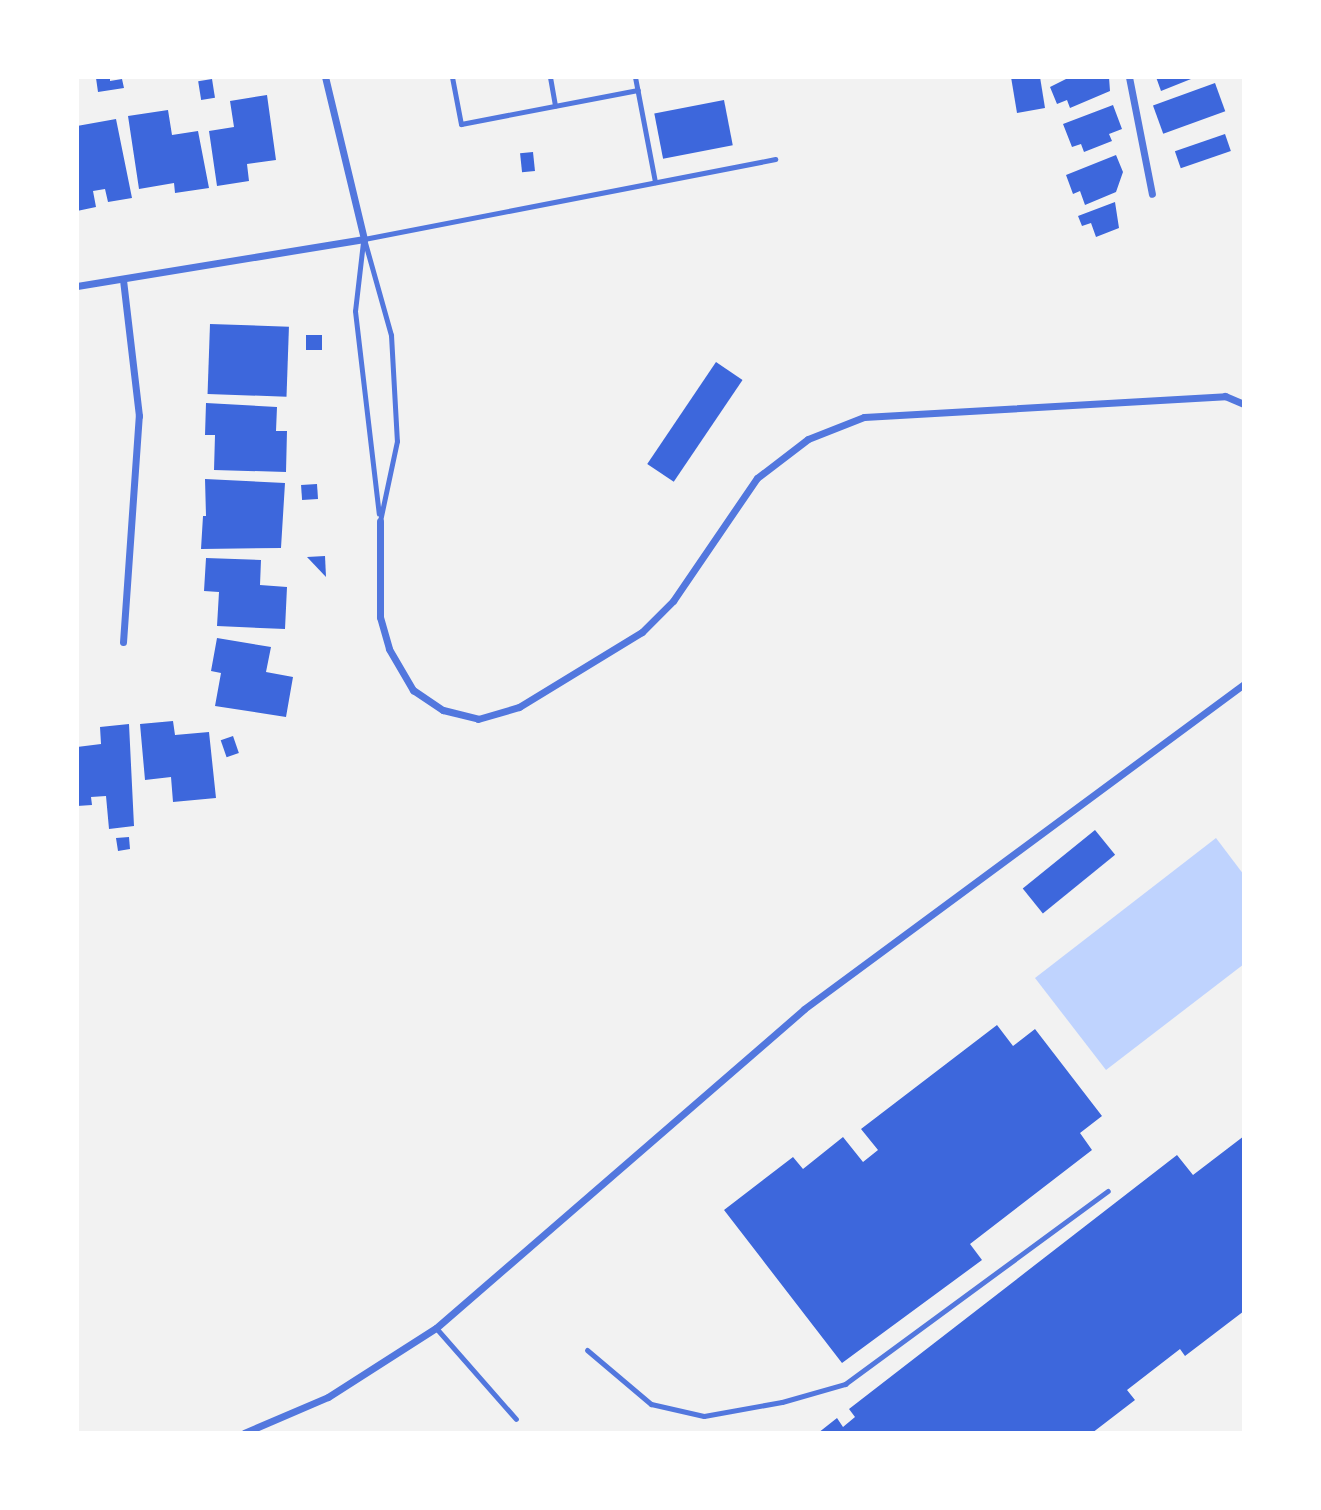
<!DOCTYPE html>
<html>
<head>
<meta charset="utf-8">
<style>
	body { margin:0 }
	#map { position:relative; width:1321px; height:1510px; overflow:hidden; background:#f2f2f2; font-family:"DM Sans",sans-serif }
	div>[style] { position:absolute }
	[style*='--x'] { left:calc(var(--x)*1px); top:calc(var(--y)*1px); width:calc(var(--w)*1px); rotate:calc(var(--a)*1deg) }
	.water>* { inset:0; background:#bfd3fe }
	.building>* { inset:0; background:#3d67dc; transform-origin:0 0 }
	.service>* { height:5px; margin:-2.5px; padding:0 2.5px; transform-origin:2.5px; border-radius:2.5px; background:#5277de }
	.minor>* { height:7px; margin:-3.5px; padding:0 3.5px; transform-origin:3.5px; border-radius:3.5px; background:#5277de }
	span { translate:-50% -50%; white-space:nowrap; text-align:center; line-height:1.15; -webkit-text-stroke:6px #fff; paint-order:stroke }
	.frame { position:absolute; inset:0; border:79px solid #fff; pointer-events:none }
</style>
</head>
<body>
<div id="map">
	<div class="water">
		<i style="clip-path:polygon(1216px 838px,1244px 875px,1244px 964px,1106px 1070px,1035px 978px)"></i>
	</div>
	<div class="building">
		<i style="clip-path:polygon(110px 77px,110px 81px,122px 79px,124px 88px,98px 92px,96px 78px)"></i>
		<i style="clip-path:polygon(1011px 77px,1040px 77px,1045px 108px,1017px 113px)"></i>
		<i style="clip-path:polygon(1070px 77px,1109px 77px,1110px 91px,1070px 108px,1067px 100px,1057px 104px,1050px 87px)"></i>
		<i style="clip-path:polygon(1156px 77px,1196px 77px,1161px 91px)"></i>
		<i style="left:212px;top:79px;width:19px;height:14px;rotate:81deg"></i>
		<i style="left:1215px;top:83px;width:30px;height:66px;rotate:70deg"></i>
		<i style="clip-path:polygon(267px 95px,276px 160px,247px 164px,249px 181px,217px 186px,209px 131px,234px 127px,230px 101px)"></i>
		<i style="left:724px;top:100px;width:46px;height:71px;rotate:79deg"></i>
		<i style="clip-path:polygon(1113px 105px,1122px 129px,1109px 134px,1112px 141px,1084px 152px,1081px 144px,1072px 147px,1063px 124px)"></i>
		<i style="clip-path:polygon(168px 110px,172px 135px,198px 131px,209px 188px,175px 193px,174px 183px,139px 189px,128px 116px)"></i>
		<i style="clip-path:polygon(116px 119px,132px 198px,108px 202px,105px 189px,93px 191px,96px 207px,77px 211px,77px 126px)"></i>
		<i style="left:1225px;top:134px;width:18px;height:53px;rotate:71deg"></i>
		<i style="left:533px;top:152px;width:19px;height:13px;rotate:84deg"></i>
		<i style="clip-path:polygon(1116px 155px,1123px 172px,1116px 192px,1085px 205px,1080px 191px,1073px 194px,1066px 175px)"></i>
		<i style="clip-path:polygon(1115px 202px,1119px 228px,1096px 237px,1091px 223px,1082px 226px,1078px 216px)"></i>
		<i style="left:210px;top:324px;width:79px;height:70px;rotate:2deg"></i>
		<i style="left:306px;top:335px;width:16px;height:15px"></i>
		<i style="left:716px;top:362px;width:32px;height:123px;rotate:34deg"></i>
		<i style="clip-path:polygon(206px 403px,277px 407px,276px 431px,287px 431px,286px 472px,214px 470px,215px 435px,205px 435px)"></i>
		<i style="clip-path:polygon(205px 479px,285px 483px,281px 548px,201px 549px,203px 516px,206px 516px)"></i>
		<i style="left:317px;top:484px;width:15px;height:16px;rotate:86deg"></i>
		<i style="clip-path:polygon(325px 556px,326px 577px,307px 557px)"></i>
		<i style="clip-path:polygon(206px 558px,261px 560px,260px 585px,287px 587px,285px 629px,217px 626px,219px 592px,204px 591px)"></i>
		<i style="clip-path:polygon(217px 638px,271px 647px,266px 672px,293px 677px,286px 717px,215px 706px,221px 673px,211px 671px)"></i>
		<i style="clip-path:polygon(173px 721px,175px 735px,209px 732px,216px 798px,173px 802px,171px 777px,145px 780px,140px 724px)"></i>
		<i style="clip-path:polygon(129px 724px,134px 826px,109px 829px,106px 796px,91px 797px,92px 805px,77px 806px,77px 747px,101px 744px,100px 727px)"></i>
		<i style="left:233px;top:736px;width:18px;height:13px;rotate:71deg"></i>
		<i style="left:1095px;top:830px;width:32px;height:93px;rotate:51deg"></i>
		<i style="clip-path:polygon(129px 837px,130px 849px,118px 851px,116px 838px)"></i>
		<i style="clip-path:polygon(997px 1025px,1013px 1046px,1035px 1029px,1102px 1116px,1080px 1133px,1092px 1150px,970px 1244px,982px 1260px,842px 1363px,724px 1210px,793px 1157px,803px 1169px,843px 1137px,863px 1162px,878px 1150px,861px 1129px)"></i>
		<i style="clip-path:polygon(1244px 1136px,1244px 1311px,1185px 1356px,1180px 1349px,1127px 1390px,1135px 1400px,1092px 1433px,818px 1433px,837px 1418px,843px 1427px,855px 1417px,849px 1409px,1177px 1155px,1193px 1175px)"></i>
	</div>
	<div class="service">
		<i style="--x:452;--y:77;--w:48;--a:79.2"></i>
		<i style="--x:461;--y:124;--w:180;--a:-10.9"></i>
		<i style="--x:550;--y:77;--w:29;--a:80"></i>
		<i style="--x:635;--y:77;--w:107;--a:79.2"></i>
		<i style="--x:364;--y:239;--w:419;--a:-11"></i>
		<i style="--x:364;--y:239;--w:100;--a:74.3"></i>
		<i style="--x:391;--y:335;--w:106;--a:86.8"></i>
		<i style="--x:397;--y:441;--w:82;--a:102"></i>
		<i style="--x:363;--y:242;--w:69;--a:96.6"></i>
		<i style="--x:355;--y:311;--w:204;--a:83.3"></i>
		<i style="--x:436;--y:1328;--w:121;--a:48.7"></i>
		<i style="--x:587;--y:1350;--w:84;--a:40.2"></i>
		<i style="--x:651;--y:1404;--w:54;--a:12.8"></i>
		<i style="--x:704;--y:1416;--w:79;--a:-10.2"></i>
		<i style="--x:782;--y:1402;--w:66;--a:-15.9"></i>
		<i style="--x:845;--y:1384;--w:326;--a:-36.3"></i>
	</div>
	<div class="minor">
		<i style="--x:1129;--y:77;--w:119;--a:78.9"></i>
		<i style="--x:77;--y:286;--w:291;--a:-9.3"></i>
		<i style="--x:364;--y:239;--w:167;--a:-103.5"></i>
		<i style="--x:380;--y:521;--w:96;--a:90"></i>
		<i style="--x:380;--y:617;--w:33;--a:74"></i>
		<i style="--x:389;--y:649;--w:48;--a:59.7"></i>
		<i style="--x:413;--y:690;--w:36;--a:34"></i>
		<i style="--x:443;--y:710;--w:36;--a:14"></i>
		<i style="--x:478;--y:719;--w:43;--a:-16.3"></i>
		<i style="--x:519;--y:707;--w:144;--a:-31.4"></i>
		<i style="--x:642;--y:632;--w:44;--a:-45"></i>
		<i style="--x:673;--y:601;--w:149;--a:-55.7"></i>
		<i style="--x:757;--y:478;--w:64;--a:-37.4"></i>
		<i style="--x:808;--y:439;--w:60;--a:-21.4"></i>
		<i style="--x:864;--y:417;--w:362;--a:-3.3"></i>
		<i style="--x:1225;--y:396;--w:21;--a:23"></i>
		<i style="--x:123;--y:642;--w:227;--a:-86"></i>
		<i style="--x:139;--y:416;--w:138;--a:-96.7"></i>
		<i style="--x:244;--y:1433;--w:91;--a:-23.2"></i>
		<i style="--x:328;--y:1397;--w:128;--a:-32.6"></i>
		<i style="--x:436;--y:1328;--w:487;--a:-40.9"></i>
		<i style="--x:804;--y:1009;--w:547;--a:-36.45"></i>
	</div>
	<div class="frame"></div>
</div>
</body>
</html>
